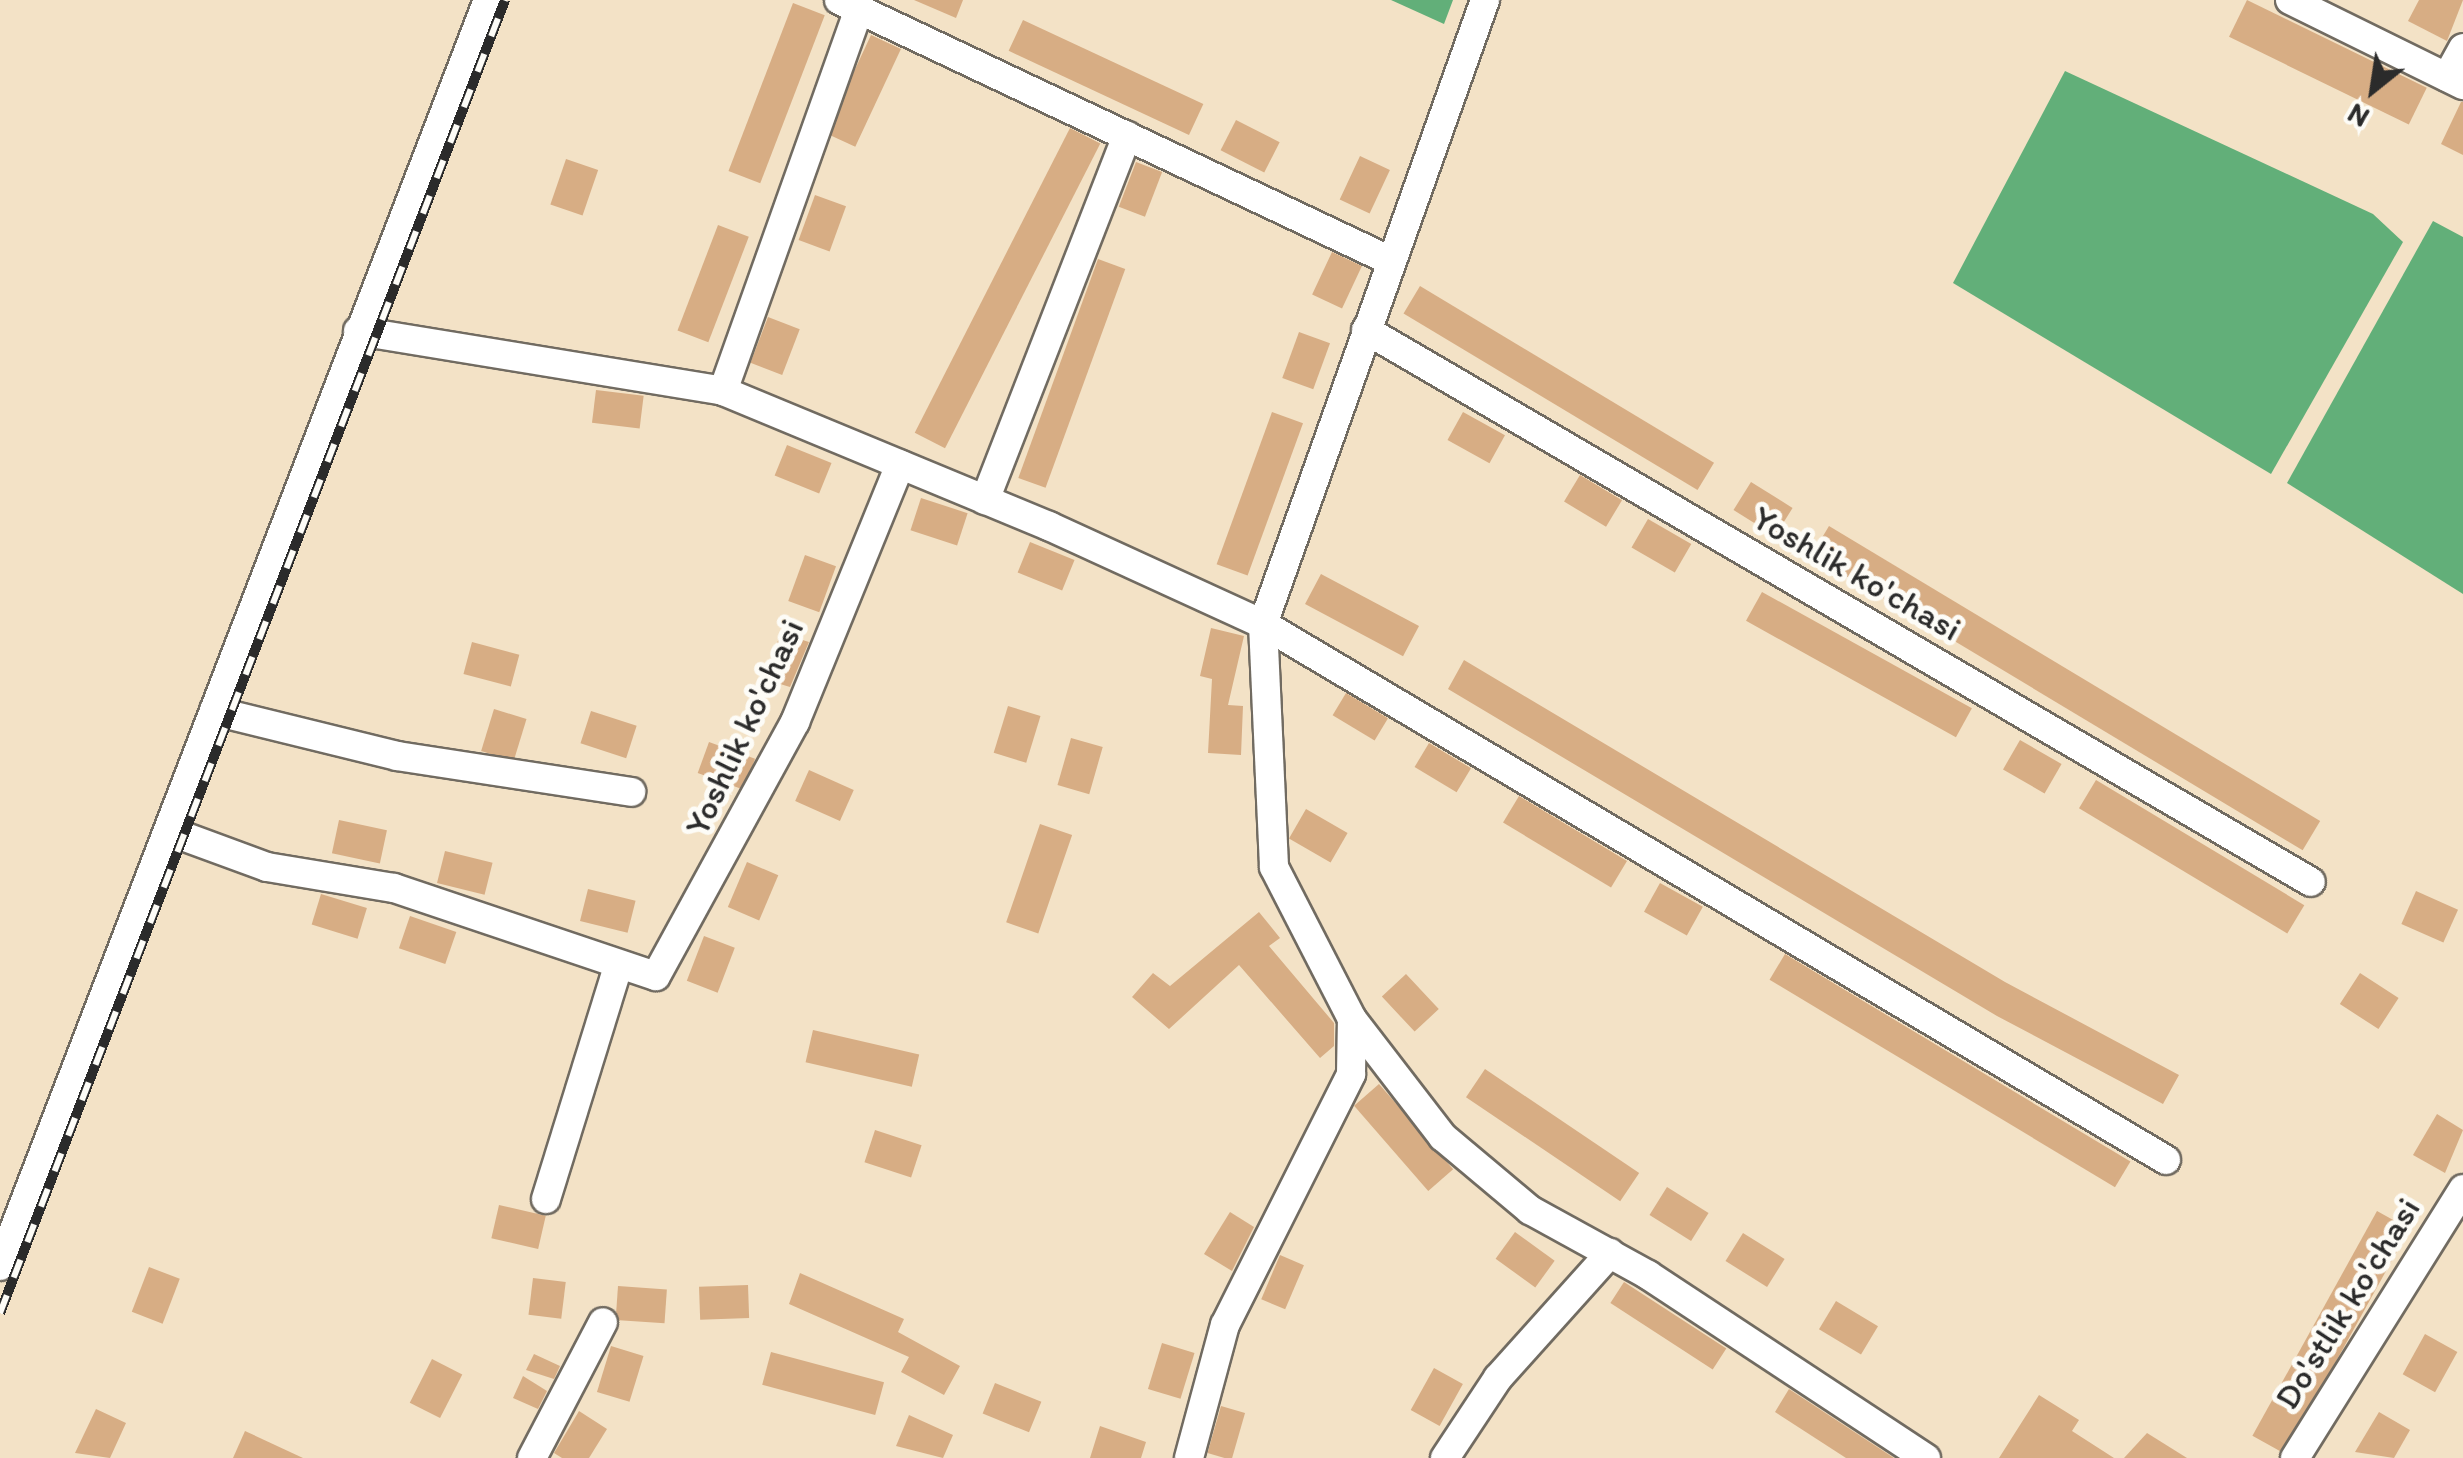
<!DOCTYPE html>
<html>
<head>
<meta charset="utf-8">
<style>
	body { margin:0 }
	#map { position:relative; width:2463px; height:1458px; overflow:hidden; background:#f3e2c6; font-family:Itim,sans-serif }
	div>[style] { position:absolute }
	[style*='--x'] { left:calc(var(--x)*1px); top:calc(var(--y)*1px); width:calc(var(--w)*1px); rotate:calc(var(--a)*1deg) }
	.forest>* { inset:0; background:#62af79 }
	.building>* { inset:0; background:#d7ad84; transform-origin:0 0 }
	.roads { filter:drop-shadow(2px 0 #716b61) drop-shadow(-2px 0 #716b61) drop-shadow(0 2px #716b61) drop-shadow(0 -2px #716b61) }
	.minor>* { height:28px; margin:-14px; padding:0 14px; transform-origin:14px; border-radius:14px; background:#fff }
	.rail>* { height:10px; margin-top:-5px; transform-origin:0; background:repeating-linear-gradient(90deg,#fdfcf7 0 19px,#2b2b2b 0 38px); box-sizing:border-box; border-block:2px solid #2b2b2b }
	span { translate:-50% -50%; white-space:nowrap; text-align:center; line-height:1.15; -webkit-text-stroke:10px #fdfcf7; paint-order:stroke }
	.street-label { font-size:35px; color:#2b2b2b }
	.north { position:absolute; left:2323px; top:40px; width:100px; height:100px; -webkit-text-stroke:8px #fdfcf7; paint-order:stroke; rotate:210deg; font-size:28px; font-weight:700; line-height:40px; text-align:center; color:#2b2b2b }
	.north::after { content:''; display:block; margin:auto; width:35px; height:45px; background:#2b2b2b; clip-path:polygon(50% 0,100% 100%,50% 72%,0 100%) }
</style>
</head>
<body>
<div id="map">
	<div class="forest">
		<i style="clip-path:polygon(1391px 0,1453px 0,1444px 24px)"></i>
		<i style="clip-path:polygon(2065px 71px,2373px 214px,2403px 242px,2271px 474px,1953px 283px)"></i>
		<i style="clip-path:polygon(2433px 221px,2463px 237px,2463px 594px,2287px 483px)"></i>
	</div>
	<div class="building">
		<i style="clip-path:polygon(914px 0,963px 0,956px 18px)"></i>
		<i style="left:2247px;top:0;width:200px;height:41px;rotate:26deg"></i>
		<i style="clip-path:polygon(2419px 0,2463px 0,2447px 41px,2408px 21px)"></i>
		<i style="left:793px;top:3px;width:34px;height:180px;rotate:21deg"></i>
		<i style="left:1023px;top:20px;width:199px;height:34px;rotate:25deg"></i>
		<i style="left:871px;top:35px;width:33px;height:108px;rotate:25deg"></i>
		<i style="clip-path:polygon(2461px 102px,2463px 102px,2463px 155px,2441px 144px)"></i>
		<i style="left:1236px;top:120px;width:49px;height:34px;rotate:27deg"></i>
		<i style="left:1070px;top:128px;width:34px;height:342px;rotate:27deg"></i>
		<i style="left:1360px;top:156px;width:33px;height:48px;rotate:25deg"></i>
		<i style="left:566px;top:159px;width:34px;height:48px;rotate:19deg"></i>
		<i style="left:1136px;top:162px;width:28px;height:48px;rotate:21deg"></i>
		<i style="left:815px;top:195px;width:33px;height:48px;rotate:20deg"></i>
		<i style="left:718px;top:225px;width:33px;height:113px;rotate:21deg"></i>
		<i style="left:1332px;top:252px;width:33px;height:47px;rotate:25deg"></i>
		<i style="left:1098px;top:259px;width:29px;height:233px;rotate:20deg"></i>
		<i style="left:1420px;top:286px;width:343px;height:32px;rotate:31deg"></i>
		<i style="left:768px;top:317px;width:34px;height:49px;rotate:21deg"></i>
		<i style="left:1299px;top:332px;width:33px;height:49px;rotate:20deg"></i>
		<i style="left:596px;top:390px;width:48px;height:33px;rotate:7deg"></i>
		<i style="left:1272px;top:412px;width:33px;height:162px;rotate:20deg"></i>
		<i style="left:1463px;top:412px;width:48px;height:32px;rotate:29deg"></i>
		<i style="left:787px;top:445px;width:48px;height:33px;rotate:22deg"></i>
		<i style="left:1580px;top:475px;width:49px;height:31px;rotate:31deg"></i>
		<i style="left:1751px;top:482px;width:49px;height:33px;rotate:32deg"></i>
		<i style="left:921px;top:498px;width:49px;height:34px;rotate:18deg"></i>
		<i style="left:1648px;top:519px;width:50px;height:33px;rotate:30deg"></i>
		<i style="left:1829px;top:526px;width:573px;height:34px;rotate:31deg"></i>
		<i style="left:1030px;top:542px;width:48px;height:33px;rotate:22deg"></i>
		<i style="left:805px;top:555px;width:33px;height:49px;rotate:20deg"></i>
		<i style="left:1321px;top:574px;width:111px;height:34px;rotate:28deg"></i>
		<i style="left:1762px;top:592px;width:240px;height:33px;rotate:29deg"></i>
		<i style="clip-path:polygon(1211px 628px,1244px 636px,1228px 705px,1243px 706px,1241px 755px,1208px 753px,1212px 679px,1200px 676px)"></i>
		<i style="clip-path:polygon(780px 633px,809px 642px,790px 687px,767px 680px)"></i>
		<i style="left:472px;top:642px;width:49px;height:33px;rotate:15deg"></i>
		<i style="clip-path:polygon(1464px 660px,2005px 982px,2179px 1075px,2163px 1104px,1997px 1016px,1448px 689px)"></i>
		<i style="left:1346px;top:693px;width:49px;height:26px;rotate:31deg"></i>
		<i style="left:1008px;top:706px;width:34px;height:49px;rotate:17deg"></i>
		<i style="left:494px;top:709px;width:34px;height:44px;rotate:17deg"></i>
		<i style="left:591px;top:711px;width:48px;height:34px;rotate:18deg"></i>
		<i style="left:1071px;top:738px;width:33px;height:49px;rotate:16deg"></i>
		<i style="left:2020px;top:740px;width:48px;height:34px;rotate:30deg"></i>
		<i style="left:709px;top:742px;width:49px;height:33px;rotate:20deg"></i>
		<i style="left:1429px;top:743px;width:49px;height:28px;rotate:31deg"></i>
		<i style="left:809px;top:770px;width:49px;height:34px;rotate:24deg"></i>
		<i style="left:2096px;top:780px;width:243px;height:33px;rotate:31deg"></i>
		<i style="left:1519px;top:796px;width:126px;height:31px;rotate:31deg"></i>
		<i style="left:1306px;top:809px;width:48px;height:34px;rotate:30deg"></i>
		<i style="left:339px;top:820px;width:49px;height:34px;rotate:12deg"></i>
		<i style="left:1040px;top:824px;width:34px;height:104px;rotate:19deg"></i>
		<i style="left:445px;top:851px;width:49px;height:33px;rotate:14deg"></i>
		<i style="left:747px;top:862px;width:34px;height:49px;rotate:23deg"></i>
		<i style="left:1660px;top:883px;width:49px;height:33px;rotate:29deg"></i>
		<i style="left:588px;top:889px;width:49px;height:33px;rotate:14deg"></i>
		<i style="left:2416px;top:891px;width:46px;height:36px;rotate:24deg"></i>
		<i style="left:321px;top:894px;width:48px;height:32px;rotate:17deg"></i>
		<i style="clip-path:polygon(1259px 912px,1280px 938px,1269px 946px,1334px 1023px,1334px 1046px,1320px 1058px,1239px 965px,1169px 1029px,1132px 997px,1153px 973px,1170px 986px)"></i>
		<i style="left:410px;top:916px;width:49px;height:34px;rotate:19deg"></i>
		<i style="left:704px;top:936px;width:33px;height:48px;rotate:21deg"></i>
		<i style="left:1785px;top:954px;width:403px;height:30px;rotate:31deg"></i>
		<i style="left:2360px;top:973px;width:46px;height:37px;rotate:33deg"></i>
		<i style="left:1406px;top:974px;width:48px;height:33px;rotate:47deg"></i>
		<i style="left:813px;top:1030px;width:109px;height:33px;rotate:13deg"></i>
		<i style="left:1485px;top:1069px;width:186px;height:34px;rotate:34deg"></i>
		<i style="left:1379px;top:1084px;width:113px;height:33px;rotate:49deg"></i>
		<i style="clip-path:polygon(2437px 1114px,2463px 1130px,2445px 1173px,2413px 1155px)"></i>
		<i style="left:875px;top:1130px;width:49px;height:34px;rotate:18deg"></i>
		<i style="left:1667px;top:1187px;width:49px;height:33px;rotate:32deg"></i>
		<i style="left:499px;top:1205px;width:48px;height:34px;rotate:13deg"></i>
		<i style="left:2377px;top:1211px;width:37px;height:257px;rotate:29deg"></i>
		<i style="clip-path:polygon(1230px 1212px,1254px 1227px,1232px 1271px,1204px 1254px)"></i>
		<i style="left:1515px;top:1232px;width:49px;height:33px;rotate:36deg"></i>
		<i style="left:1743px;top:1233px;width:49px;height:33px;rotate:32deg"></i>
		<i style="left:1280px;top:1255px;width:26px;height:48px;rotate:23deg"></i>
		<i style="left:149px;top:1267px;width:33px;height:48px;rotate:21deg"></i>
		<i style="clip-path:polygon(800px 1273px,904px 1319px,898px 1332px,960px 1366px,944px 1395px,901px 1372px,909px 1357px,789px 1304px)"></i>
		<i style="left:533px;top:1278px;width:33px;height:37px;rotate:7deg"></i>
		<i style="left:1624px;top:1282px;width:122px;height:25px;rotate:33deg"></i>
		<i style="left:748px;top:1285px;width:33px;height:49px;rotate:88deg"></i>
		<i style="left:618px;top:1286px;width:49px;height:34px;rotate:4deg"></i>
		<i style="left:1836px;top:1301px;width:49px;height:33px;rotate:31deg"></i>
		<i style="left:2425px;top:1334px;width:37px;height:46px;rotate:29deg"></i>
		<i style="left:1162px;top:1343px;width:34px;height:48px;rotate:17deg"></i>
		<i style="left:611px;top:1346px;width:34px;height:48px;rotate:17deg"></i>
		<i style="left:771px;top:1352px;width:117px;height:34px;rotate:15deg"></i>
		<i style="clip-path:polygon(534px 1354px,560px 1366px,554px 1379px,526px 1370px)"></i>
		<i style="left:432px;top:1359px;width:34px;height:49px;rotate:27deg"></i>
		<i style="left:1434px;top:1368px;width:33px;height:48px;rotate:29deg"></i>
		<i style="clip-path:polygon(523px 1376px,547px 1391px,538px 1409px,513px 1398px)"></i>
		<i style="left:995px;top:1383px;width:50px;height:33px;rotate:22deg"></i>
		<i style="clip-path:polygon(1789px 1389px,1894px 1458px,1846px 1458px,1775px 1412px)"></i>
		<i style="clip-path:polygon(2039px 1395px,2079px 1420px,2072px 1431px,2114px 1458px,1999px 1458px)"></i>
		<i style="left:1221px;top:1406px;width:25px;height:49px;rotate:16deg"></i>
		<i style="clip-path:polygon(96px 1409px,126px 1423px,110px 1458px,75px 1453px)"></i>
		<i style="clip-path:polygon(579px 1411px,607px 1429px,589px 1458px,562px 1458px,554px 1453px)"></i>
		<i style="clip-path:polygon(2379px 1412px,2410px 1430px,2394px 1458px,2355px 1452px)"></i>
		<i style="clip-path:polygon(909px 1415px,953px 1435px,943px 1458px,896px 1446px)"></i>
		<i style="clip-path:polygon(1100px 1426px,1146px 1442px,1141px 1458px,1090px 1458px)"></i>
		<i style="clip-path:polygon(245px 1431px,303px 1458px,233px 1458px)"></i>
		<i style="clip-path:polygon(2147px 1433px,2187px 1458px,2124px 1458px)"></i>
	</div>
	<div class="roads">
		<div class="minor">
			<i style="--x:839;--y:0;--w:611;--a:25.31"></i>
			<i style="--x:1485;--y:0;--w:662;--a:109.58"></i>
			<i style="--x:1263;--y:624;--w:243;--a:87.4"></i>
			<i style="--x:1274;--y:867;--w:171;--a:62.8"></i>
			<i style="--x:1352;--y:1019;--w:149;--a:52.4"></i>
			<i style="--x:1443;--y:1137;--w:114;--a:40"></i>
			<i style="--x:1530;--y:1210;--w:135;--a:28.8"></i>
			<i style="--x:1648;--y:1275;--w:333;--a:33.4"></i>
			<i style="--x:2290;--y:0;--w:193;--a:26.2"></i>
			<i style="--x:2447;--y:77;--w:33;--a:-61"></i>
			<i style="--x:1366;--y:330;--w:1094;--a:30.29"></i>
			<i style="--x:358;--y:331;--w:370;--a:9.3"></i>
			<i style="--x:723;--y:391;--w:353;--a:22.5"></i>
			<i style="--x:1049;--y:526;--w:235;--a:24.6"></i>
			<i style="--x:1263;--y:624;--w:1050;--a:30.69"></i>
			<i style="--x:723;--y:391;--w:405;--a:-70.4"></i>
			<i style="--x:985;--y:500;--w:391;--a:-68.7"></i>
			<i style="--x:214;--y:711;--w:188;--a:13.8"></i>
			<i style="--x:397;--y:756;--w:237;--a:8.7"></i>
			<i style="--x:169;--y:831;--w:104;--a:20.2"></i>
			<i style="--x:267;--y:867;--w:129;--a:9.4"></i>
			<i style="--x:394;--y:888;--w:276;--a:18.6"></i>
			<i style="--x:656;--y:976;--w:290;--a:-61.3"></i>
			<i style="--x:795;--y:722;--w:278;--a:-67.8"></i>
			<i style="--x:546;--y:1199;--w:244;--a:-72.8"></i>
			<i style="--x:0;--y:1266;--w:1357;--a:-68.92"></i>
			<i style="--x:532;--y:1458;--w:153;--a:-62.4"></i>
			<i style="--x:1189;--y:1458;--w:138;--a:-74.9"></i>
			<i style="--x:1225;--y:1325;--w:281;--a:-63.3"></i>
			<i style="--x:1351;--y:1074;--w:55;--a:-89"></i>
			<i style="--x:1445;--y:1458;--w:96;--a:-56.5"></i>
			<i style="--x:1498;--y:1378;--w:168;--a:-48.1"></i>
			<i style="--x:2295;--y:1458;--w:317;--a:-58"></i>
		</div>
	</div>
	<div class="rail">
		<i style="--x:0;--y:1313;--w:1407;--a:-68.96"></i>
	</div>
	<div class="street-label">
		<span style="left:1857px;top:573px;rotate:30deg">Yoshlik ko'chasi</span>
		<span style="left:744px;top:727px;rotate:-65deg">Yoshlik ko'chasi</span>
		<span style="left:2347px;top:1303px;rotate:-58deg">Do'stlik ko'chasi</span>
	</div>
	<div class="north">N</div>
</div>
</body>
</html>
